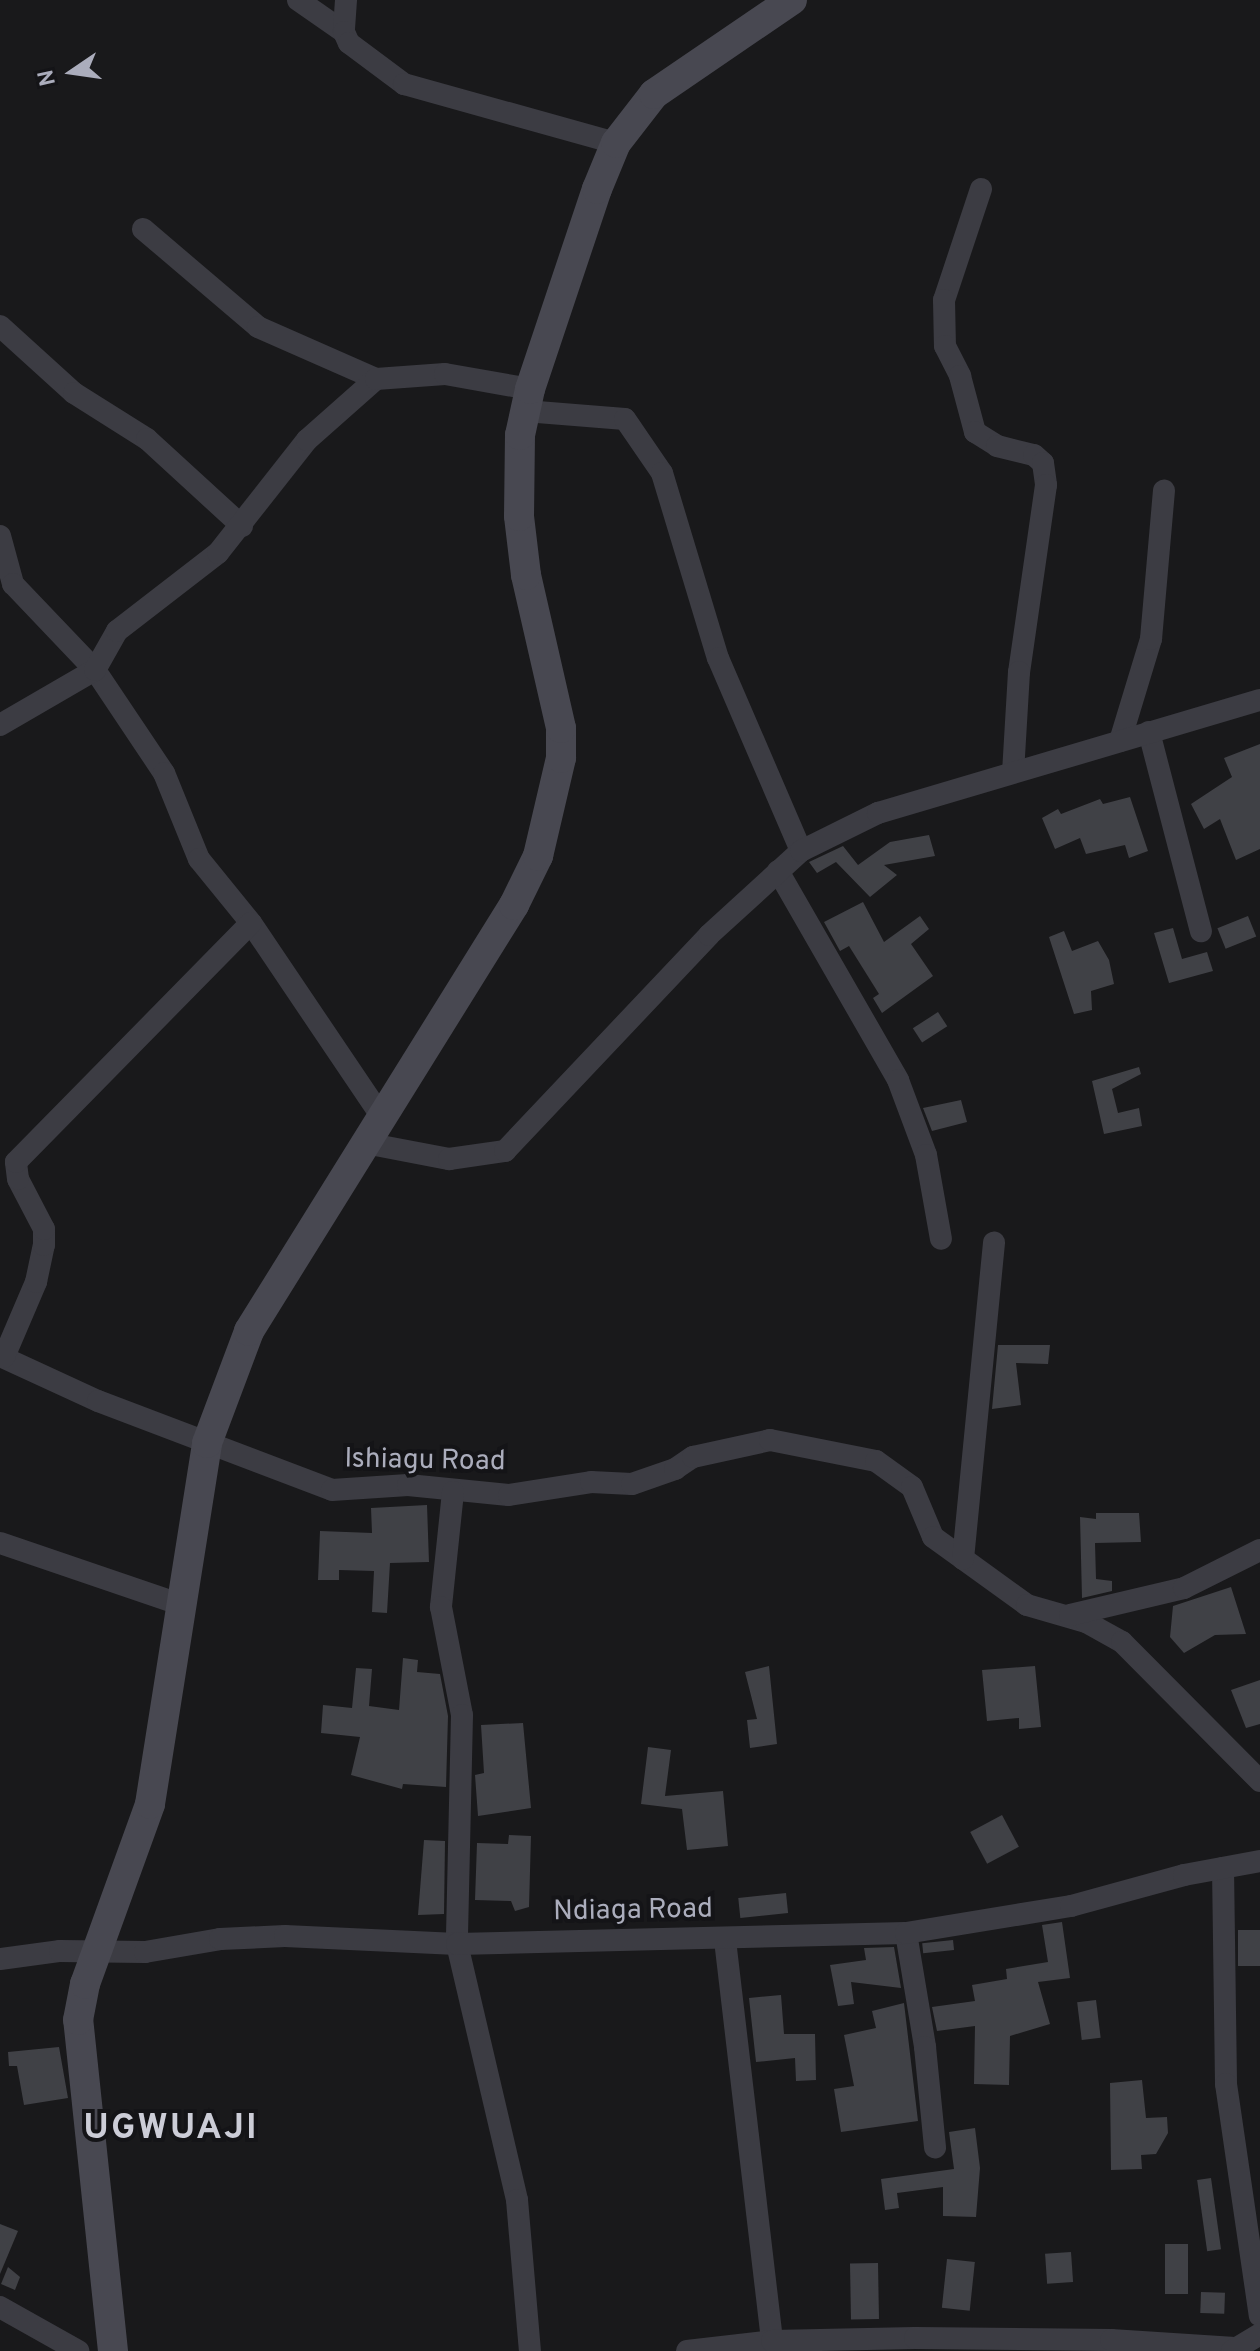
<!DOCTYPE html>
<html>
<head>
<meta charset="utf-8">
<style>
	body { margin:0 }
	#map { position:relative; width:1260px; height:2351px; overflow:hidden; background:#19191b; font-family:Overpass,sans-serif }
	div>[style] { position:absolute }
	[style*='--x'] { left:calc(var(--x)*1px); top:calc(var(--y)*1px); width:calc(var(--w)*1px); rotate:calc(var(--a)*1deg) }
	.building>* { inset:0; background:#404146; transform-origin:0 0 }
	.street>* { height:22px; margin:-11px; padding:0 11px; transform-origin:11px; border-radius:11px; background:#3c3c43 }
	.secondary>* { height:30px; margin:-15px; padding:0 15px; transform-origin:15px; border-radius:15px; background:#484851 }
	span { translate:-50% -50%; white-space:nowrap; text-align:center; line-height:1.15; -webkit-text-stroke:8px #141417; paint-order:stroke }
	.street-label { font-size:28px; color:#abadbc }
	.district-label { font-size:36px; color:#cccdd7; font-weight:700; letter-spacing:2px }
	.north { position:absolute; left:32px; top:32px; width:80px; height:80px; -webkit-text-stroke:6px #141417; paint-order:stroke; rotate:257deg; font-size:22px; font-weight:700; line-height:32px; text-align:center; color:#abadbc }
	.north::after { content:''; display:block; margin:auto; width:28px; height:36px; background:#abadbc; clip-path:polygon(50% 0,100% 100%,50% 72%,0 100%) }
</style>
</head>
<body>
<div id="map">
	<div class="building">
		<i style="clip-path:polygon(1260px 744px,1260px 849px,1236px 860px,1220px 819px,1204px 829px,1191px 804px,1232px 777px,1224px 758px)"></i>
		<i style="clip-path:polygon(1130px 797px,1148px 851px,1129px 858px,1125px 845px,1086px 854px,1080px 838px,1055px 849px,1042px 818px,1058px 809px,1061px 814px,1100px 799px,1103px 804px)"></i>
		<i style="clip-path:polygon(929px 835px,935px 856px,884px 865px,897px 875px,870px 897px,836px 862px,817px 873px,809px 862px,843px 846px,858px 865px,890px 842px)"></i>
		<i style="clip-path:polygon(863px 902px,884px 942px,920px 916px,929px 929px,911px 944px,933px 976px,882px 1013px,873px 998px,879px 994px,849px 946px,840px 951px,824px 922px)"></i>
		<i style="left:1248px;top:916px;width:22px;height:33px;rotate:68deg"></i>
		<i style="clip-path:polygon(1173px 928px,1182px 959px,1207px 952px,1213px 971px,1169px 983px,1154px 933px)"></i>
		<i style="clip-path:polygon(1064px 931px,1072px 951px,1098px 941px,1109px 960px,1114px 984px,1091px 991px,1092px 1010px,1074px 1014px,1049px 937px)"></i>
		<i style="left:938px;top:1012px;width:17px;height:30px;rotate:57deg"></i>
		<i style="clip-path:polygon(1139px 1067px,1141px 1074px,1112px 1089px,1118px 1113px,1139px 1108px,1142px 1126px,1104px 1134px,1092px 1081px)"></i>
		<i style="clip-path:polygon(961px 1100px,967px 1122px,932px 1131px,923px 1108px)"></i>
		<i style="clip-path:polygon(998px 1345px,1050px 1345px,1048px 1364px,1016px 1363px,1021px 1405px,992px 1409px)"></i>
		<i style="clip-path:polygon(427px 1505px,429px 1562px,390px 1563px,387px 1613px,372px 1612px,374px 1571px,339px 1570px,339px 1580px,318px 1580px,320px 1531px,372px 1533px,371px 1508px)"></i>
		<i style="clip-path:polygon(1096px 1513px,1139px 1513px,1141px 1542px,1095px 1543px,1096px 1579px,1112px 1581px,1112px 1591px,1082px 1598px,1080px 1517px,1096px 1519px)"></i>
		<i style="clip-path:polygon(1231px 1587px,1246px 1634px,1215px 1635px,1184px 1653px,1170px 1637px,1173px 1606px)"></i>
		<i style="clip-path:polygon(403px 1658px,418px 1660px,417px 1672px,440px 1674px,448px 1716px,446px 1787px,403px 1784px,402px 1789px,351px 1775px,360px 1737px,321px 1733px,323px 1705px,352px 1708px,356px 1668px,372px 1669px,369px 1706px,399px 1710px)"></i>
		<i style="clip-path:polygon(769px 1666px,777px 1744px,750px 1748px,747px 1720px,757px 1719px,745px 1672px)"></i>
		<i style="clip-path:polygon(1035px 1666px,1041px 1727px,1019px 1729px,1019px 1718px,987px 1721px,982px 1670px)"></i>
		<i style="clip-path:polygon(1260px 1680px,1260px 1724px,1246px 1728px,1231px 1690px)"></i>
		<i style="clip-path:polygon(523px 1723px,531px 1808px,478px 1816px,475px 1775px,484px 1773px,481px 1725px)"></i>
		<i style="clip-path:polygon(648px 1747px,671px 1750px,665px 1796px,723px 1791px,728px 1846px,687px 1850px,682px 1809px,641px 1804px)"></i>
		<i style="left:1002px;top:1815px;width:36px;height:36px;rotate:62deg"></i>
		<i style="clip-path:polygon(509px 1835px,531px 1836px,529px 1907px,515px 1911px,511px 1901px,475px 1900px,477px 1843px,508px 1844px)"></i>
		<i style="clip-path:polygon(424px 1840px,445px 1841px,444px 1914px,418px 1915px)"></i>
		<i style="left:786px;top:1893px;width:20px;height:48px;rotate:84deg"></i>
		<i style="clip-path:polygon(1062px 1922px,1070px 1978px,1038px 1982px,1050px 2024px,1010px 2036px,1009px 2085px,974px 2084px,975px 2026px,937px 2031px,932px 2007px,975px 2001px,972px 1985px,1007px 1979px,1006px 1969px,1048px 1962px,1042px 1925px)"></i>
		<i style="left:1260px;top:1930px;width:36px;height:22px;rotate:90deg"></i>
		<i style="left:953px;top:1940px;width:10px;height:31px;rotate:84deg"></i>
		<i style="clip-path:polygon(894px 1947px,901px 1988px,851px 1982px,854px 2004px,838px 2006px,830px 1965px,866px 1960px,864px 1948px)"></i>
		<i style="clip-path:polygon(781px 1995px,784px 2034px,815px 2034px,816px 2080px,796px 2081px,795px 2058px,756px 2062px,749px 1998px)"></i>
		<i style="left:1096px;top:2000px;width:38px;height:19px;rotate:83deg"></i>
		<i style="clip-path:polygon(904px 2003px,918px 2121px,841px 2132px,834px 2089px,854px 2086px,844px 2035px,876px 2028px,872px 2011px)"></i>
		<i style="clip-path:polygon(59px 2047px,68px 2098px,24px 2105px,17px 2066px,9px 2066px,8px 2052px)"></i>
		<i style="clip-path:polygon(1142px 2080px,1146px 2118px,1167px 2117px,1168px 2133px,1156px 2154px,1141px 2155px,1142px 2169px,1111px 2170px,1110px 2083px)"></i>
		<i style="clip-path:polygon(975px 2128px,980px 2168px,976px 2217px,943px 2216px,943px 2187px,897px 2193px,899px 2208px,885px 2210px,881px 2179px,954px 2169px,949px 2132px)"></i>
		<i style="left:1211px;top:2178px;width:72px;height:14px;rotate:82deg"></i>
		<i style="clip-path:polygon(0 2224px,18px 2231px,0 2274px)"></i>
		<i style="left:1165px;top:2244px;width:23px;height:50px"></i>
		<i style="left:1071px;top:2252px;width:30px;height:26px;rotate:86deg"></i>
		<i style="left:947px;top:2259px;width:28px;height:49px;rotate:6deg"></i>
		<i style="left:878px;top:2263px;width:56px;height:28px;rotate:89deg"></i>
		<i style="clip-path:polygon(8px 2267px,20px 2277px,15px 2290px,1px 2284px)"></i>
		<i style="left:1201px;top:2292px;width:24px;height:21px;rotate:2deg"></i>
	</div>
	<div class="street">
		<i style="--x:298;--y:0;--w:56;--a:34.8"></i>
		<i style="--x:346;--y:0;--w:32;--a:94"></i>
		<i style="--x:344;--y:32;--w:12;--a:66"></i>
		<i style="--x:349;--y:43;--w:69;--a:36.7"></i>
		<i style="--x:404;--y:84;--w:220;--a:15.6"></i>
		<i style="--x:981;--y:189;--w:117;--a:108.4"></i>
		<i style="--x:944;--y:300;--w:46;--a:88.8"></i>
		<i style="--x:945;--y:346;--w:34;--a:63"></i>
		<i style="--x:960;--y:376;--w:58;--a:75"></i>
		<i style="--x:975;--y:432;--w:26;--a:32"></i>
		<i style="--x:997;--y:446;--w:38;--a:14"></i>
		<i style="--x:1034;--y:455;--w:12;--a:42"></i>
		<i style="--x:1043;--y:463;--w:22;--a:82"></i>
		<i style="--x:1046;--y:485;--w:189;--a:98.2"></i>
		<i style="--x:1019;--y:672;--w:100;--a:93.4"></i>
		<i style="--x:143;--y:229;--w:151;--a:40.4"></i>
		<i style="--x:258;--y:327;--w:129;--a:23.8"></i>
		<i style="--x:0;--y:326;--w:100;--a:42.2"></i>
		<i style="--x:74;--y:393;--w:86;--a:32.2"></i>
		<i style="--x:147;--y:439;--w:129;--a:42.5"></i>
		<i style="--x:525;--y:411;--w:100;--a:4.6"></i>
		<i style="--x:625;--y:419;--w:65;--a:55.6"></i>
		<i style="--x:662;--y:473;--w:193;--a:73.2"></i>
		<i style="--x:718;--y:658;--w:210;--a:66.7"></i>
		<i style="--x:0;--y:536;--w:50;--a:74.8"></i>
		<i style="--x:13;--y:584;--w:119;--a:46.4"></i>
		<i style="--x:95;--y:670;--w:124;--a:56.2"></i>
		<i style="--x:164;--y:773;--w:93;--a:67.9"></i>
		<i style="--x:199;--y:859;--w:82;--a:50.9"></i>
		<i style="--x:251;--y:923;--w:233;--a:56"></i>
		<i style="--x:0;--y:725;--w:110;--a:-30.1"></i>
		<i style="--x:95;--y:670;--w:45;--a:-60.6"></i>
		<i style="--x:117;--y:631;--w:128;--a:-37.7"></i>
		<i style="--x:218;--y:553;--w:144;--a:-51.8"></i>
		<i style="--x:307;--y:440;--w:92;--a:-41.5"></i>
		<i style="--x:376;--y:379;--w:69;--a:-4.1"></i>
		<i style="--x:445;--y:374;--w:86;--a:10"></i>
		<i style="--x:1149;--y:732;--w:206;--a:75.4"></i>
		<i style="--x:1120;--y:741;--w:107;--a:-73.1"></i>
		<i style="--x:1151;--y:639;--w:149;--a:-85"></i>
		<i style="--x:778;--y:871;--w:241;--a:60.1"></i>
		<i style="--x:898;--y:1080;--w:80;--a:69.5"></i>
		<i style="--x:926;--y:1155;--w:85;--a:79.9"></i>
		<i style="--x:365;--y:1143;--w:86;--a:10.8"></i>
		<i style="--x:449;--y:1159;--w:57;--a:-8.1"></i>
		<i style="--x:505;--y:1151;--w:297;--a:-46.6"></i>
		<i style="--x:709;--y:935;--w:125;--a:-42.4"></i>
		<i style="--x:801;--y:851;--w:86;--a:-26.3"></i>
		<i style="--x:878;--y:813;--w:398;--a:-16.5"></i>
		<i style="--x:0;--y:1356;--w:108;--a:24.7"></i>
		<i style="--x:98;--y:1401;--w:250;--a:20.8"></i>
		<i style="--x:332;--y:1490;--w:76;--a:-3.8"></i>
		<i style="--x:408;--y:1485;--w:101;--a:5.7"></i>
		<i style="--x:509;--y:1495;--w:83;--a:-9"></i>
		<i style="--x:591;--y:1482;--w:41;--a:2.8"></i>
		<i style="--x:632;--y:1484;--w:46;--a:-19.2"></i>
		<i style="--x:675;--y:1469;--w:22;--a:-34"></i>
		<i style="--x:693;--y:1457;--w:79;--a:-12.4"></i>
		<i style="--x:770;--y:1440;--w:108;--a:11.2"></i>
		<i style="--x:876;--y:1461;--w:44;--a:35.8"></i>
		<i style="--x:912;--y:1487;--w:54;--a:67.2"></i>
		<i style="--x:933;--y:1537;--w:116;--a:35.9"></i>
		<i style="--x:1027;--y:1605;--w:61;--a:16.1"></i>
		<i style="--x:1086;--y:1622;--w:41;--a:29.1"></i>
		<i style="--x:1122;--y:1642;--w:196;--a:45.2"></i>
		<i style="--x:4;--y:1357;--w:82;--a:-66.9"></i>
		<i style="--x:36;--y:1282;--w:38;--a:-78"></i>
		<i style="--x:44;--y:1245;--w:16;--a:-90"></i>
		<i style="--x:44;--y:1229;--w:56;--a:-117.5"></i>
		<i style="--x:18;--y:1179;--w:17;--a:-97"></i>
		<i style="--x:16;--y:1162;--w:335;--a:-45.5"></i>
		<i style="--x:453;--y:1492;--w:116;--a:96"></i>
		<i style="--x:441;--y:1607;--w:110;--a:79"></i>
		<i style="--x:462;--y:1715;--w:229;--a:91.3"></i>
		<i style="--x:457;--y:1944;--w:263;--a:76.8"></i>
		<i style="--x:517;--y:2200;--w:152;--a:85.1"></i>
		<i style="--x:0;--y:1543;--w:192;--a:18.8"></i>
		<i style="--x:963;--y:1559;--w:318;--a:-84.4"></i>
		<i style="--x:1070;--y:1615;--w:117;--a:-13.3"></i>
		<i style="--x:1184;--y:1588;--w:85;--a:-26.6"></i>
		<i style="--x:1223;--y:1868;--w:216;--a:89.2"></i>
		<i style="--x:1226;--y:2084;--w:234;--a:81.7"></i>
		<i style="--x:906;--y:1933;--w:116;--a:80.5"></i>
		<i style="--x:925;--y:2047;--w:101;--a:84.3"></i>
		<i style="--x:725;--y:1940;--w:404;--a:83.3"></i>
		<i style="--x:0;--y:1959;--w:61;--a:-7.6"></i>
		<i style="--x:60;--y:1951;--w:85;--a:0.7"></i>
		<i style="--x:145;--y:1952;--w:76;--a:-9.8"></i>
		<i style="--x:220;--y:1939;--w:65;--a:-2.6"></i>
		<i style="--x:285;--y:1936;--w:172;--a:2.7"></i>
		<i style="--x:457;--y:1944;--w:449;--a:-1.4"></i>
		<i style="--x:906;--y:1933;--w:167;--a:-9.3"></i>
		<i style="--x:1071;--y:1906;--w:117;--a:-15.3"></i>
		<i style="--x:1184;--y:1875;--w:77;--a:-10.4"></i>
		<i style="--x:0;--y:2307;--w:90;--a:29.4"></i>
		<i style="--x:687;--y:2351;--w:86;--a:-6.7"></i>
		<i style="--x:772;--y:2341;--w:143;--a:-1.2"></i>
		<i style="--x:915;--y:2338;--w:196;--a:0.6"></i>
		<i style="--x:1111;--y:2340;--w:124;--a:3.7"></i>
		<i style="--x:1232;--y:2351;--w:33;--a:-31"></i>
	</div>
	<div class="secondary">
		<i style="--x:113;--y:2351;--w:333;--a:-96"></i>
		<i style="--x:78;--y:2020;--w:37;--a:-79"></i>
		<i style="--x:85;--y:1984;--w:191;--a:-70.1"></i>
		<i style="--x:150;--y:1804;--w:365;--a:-81"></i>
		<i style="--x:207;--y:1443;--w:120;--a:-69.4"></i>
		<i style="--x:249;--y:1331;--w:502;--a:-58.12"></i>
		<i style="--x:514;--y:905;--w:55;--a:-63.9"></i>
		<i style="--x:538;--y:856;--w:101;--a:-76.8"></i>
		<i style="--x:561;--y:758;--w:30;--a:-90"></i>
		<i style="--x:561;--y:728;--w:157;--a:-102.9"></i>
		<i style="--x:526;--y:575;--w:59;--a:-96.8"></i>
		<i style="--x:519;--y:516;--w:81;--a:-89.3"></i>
		<i style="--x:520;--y:435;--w:47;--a:-77.7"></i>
		<i style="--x:530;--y:389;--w:211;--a:-71.5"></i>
		<i style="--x:597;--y:189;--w:50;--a:-67.6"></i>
		<i style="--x:616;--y:143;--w:62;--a:-52.2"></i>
		<i style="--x:654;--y:94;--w:167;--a:-34.3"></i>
	</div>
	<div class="street-label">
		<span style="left:425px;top:1461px;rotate:1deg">Ishiagu Road</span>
		<span style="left:633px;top:1911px;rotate:-1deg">Ndiaga Road</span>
	</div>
	<div class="district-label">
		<span style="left:171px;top:2130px">UGWUAJI</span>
	</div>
	<div class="north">N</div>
</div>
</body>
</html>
